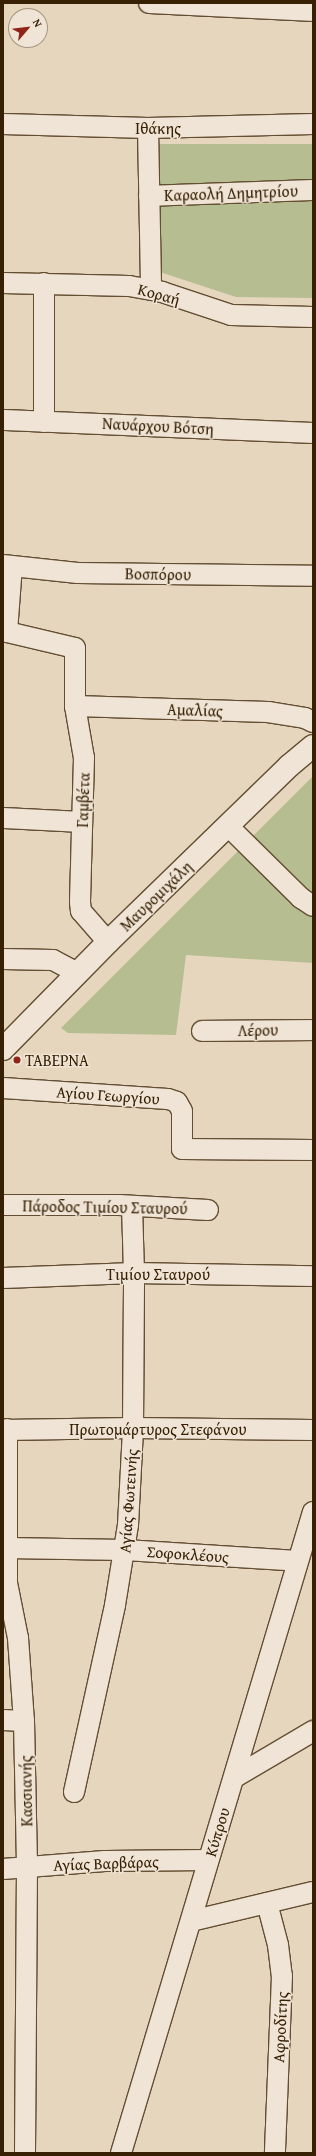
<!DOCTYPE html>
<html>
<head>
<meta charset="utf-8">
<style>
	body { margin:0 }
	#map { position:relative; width:316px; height:2156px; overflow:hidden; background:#e6d6be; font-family:"Gentium Book Plus",serif }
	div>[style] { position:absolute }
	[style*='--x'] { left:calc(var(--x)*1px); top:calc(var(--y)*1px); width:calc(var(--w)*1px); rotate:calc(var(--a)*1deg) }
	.green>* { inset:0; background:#b6bd90 }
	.roads { filter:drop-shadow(1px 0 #634e32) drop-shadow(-1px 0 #634e32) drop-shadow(0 1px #634e32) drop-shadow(0 -1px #634e32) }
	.minor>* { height:20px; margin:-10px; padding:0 10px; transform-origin:10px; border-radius:10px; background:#efe4d5 }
	.secondary>* { height:22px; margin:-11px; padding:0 11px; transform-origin:11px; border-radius:11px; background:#efe4d5 }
	.dots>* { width:11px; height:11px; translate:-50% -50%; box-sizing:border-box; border:2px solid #efe4d5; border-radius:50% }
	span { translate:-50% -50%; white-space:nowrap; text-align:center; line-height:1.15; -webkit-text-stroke:3px #efe4d5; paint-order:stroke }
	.street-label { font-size:16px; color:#372004 }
	.poi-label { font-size:16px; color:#372004 }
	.left { translate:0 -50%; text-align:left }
	.frame { position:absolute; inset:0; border:4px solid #372004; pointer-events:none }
	.north { position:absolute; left:8px; top:8px; width:40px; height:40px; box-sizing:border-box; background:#efe4d5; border:1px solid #a59681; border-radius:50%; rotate:62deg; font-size:11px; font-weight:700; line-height:16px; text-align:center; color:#372004 }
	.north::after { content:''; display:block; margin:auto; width:14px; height:18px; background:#8f2418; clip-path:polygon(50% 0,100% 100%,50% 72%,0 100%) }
</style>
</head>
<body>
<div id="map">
	<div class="green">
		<i style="clip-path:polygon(155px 144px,313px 144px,313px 298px,236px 297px,160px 272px)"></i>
		<i style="clip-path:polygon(313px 776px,313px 963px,186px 955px,176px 1035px,68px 1033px,61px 1028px)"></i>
	</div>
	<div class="roads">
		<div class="minor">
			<i style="--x:149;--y:3;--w:164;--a:2.8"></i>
			<i style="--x:3;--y:124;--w:145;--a:1.6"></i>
			<i style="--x:148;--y:128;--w:165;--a:-1.4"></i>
			<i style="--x:148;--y:128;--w:161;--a:88.9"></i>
			<i style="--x:149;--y:196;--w:164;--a:-2.1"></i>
			<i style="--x:3;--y:283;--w:126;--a:1.4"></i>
			<i style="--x:129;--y:286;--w:34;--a:10"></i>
			<i style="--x:162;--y:292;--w:73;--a:18.4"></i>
			<i style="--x:231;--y:315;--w:82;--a:1.4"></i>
			<i style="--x:44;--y:283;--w:139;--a:90"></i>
			<i style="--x:3;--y:420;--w:310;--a:2.4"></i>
			<i style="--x:3;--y:565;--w:75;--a:6.1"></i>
			<i style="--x:78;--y:573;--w:235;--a:0.7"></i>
			<i style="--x:3;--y:631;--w:74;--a:13.3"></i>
			<i style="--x:75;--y:648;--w:58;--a:90"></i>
			<i style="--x:75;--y:706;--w:53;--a:80.2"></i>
			<i style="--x:84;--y:758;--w:144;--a:91.6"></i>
			<i style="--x:80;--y:902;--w:9;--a:84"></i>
			<i style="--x:81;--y:911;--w:41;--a:48.9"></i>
			<i style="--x:7;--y:632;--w:66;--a:-85.7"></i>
			<i style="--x:75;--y:706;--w:193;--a:1.8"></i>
			<i style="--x:268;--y:712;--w:37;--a:9"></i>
			<i style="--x:305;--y:718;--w:9;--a:27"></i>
			<i style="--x:3;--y:818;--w:79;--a:2.9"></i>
			<i style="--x:228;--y:826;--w:103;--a:44.6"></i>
			<i style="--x:301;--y:898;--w:14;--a:34"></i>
			<i style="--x:3;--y:959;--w:50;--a:1.1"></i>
			<i style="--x:53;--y:960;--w:27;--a:28"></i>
			<i style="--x:202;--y:1031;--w:111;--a:-0.5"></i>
			<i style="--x:3;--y:1088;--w:165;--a:3.8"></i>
			<i style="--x:168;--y:1099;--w:9;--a:18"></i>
			<i style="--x:177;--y:1102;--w:10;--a:61"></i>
			<i style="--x:182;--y:1111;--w:38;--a:90"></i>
			<i style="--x:182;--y:1149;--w:131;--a:0.4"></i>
			<i style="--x:3;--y:1205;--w:116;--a:0"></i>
			<i style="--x:119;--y:1205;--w:89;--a:3.2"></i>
			<i style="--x:3;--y:1278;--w:131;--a:-2.2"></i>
			<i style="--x:134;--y:1273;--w:179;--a:1"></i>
			<i style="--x:7;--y:1429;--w:154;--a:90"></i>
			<i style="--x:7;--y:1583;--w:56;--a:78.7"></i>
			<i style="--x:18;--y:1638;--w:83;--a:85.9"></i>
			<i style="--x:24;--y:1721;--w:146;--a:88.8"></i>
			<i style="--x:27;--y:1867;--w:286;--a:90.4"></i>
			<i style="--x:3;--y:1430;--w:130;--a:-0.9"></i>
			<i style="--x:133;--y:1428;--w:180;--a:0.6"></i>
			<i style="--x:7;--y:1548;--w:118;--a:1"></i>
			<i style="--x:125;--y:1550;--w:173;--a:3.6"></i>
			<i style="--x:3;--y:1720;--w:21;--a:3"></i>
			<i style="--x:235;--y:1777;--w:91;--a:-30.5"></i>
			<i style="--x:74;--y:1792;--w:191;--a:-77.6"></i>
			<i style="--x:115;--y:1605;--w:81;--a:-80.8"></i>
			<i style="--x:128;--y:1525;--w:97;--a:-87"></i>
			<i style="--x:133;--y:1428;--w:155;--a:-89.6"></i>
			<i style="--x:134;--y:1273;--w:67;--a:-91.7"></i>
			<i style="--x:3;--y:1869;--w:102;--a:-4.5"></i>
			<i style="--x:105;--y:1861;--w:103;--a:-0.6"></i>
			<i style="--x:267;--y:1903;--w:43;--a:75.3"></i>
			<i style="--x:278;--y:1945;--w:31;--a:83"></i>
			<i style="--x:282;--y:1976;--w:177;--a:92.3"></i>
			<i style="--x:191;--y:1921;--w:125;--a:-13.4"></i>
			<i style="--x:121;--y:2153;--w:669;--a:-73.33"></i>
		</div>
		<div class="secondary">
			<i style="--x:3;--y:1049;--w:150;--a:-45.5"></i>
			<i style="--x:108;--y:942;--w:252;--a:-44.2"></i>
			<i style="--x:289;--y:766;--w:31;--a:-40"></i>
		</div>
	</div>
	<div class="dots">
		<i style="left:17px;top:1060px;background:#8f2418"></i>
	</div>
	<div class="street-label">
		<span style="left:158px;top:128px">Ιθάκης</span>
		<span style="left:231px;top:193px;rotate:-2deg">Καραολή Δημητρίου</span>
		<span style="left:159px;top:294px;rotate:15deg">Κοραή</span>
		<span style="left:158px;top:426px;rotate:3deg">Ναυάρχου Βότση</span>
		<span style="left:158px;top:574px;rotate:1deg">Βοσπόρου</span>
		<span style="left:195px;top:710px;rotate:2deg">Αμαλίας</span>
		<span style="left:83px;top:800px;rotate:-88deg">Γαμβέτα</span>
		<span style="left:156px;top:896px;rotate:-44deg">Μαυρομιχάλη</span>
		<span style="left:258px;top:1030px;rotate:-1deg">Λέρου</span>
		<span style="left:108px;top:1095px;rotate:4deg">Αγίου Γεωργίου</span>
		<span style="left:105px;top:1207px;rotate:1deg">Πάροδος Τιμίου Σταυρού</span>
		<span style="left:158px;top:1274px">Τιμίου Σταυρού</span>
		<span style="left:158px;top:1429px">Πρωτομάρτυρος Στεφάνου</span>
		<span style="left:128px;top:1501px;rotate:-86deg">Αγίας Φωτεινής</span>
		<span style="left:188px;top:1554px;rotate:4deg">Σοφοκλέους</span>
		<span style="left:26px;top:1791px;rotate:-91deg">Κασσιανής</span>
		<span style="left:217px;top:1832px;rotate:-73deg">Κύπρου</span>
		<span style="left:106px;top:1863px;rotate:-2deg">Αγίας Βαρβάρας</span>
		<span style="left:280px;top:2027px;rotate:-87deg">Αφροδίτης</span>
	</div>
	<div class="poi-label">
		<span class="left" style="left:25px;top:1060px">ΤΑΒΕΡΝΑ</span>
	</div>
	<div class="frame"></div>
	<div class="north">N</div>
</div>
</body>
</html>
